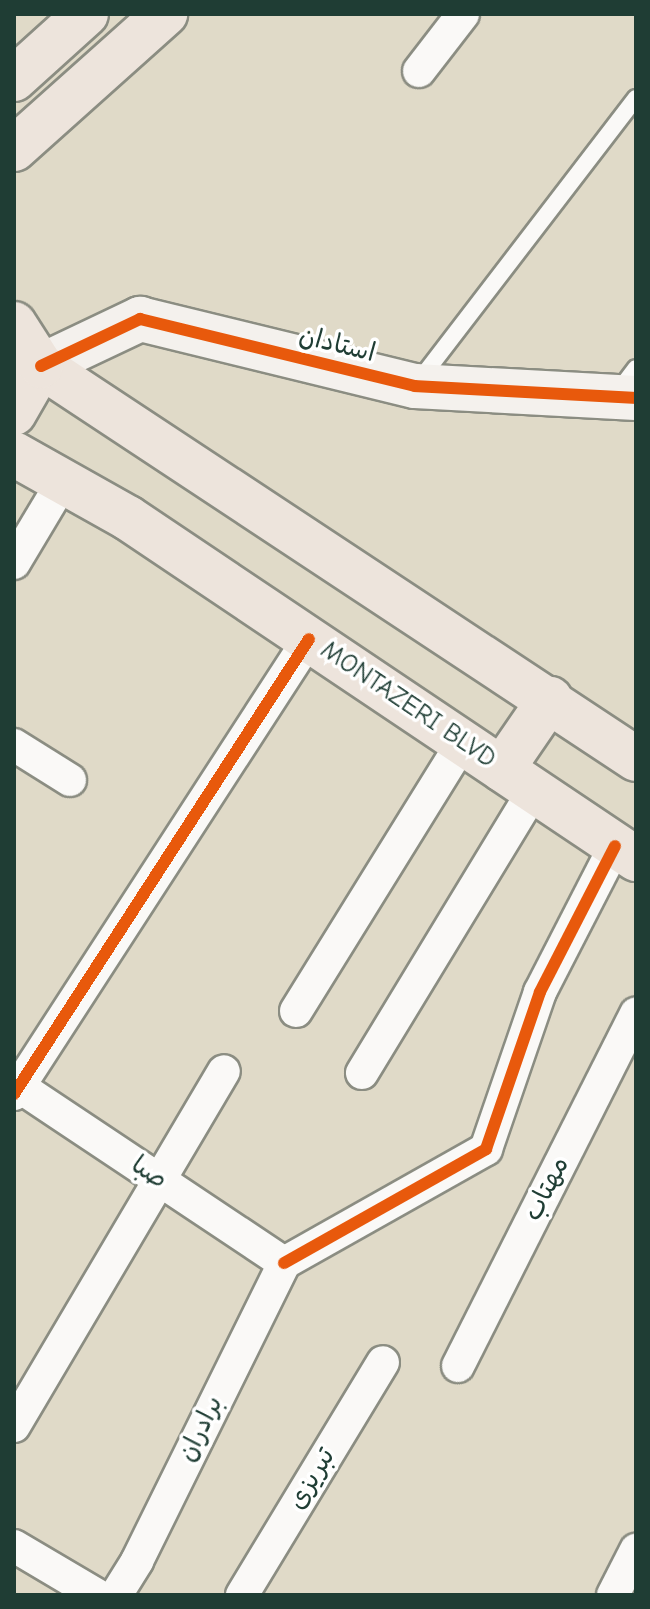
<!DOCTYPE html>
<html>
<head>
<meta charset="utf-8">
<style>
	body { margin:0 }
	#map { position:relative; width:650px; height:1609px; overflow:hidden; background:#e0dac8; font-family:"Comic Neue","Playpen Sans Arabic",sans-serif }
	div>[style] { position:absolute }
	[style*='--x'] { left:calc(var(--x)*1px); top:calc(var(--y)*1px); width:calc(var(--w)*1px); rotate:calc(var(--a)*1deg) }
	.roads { filter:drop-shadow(2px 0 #8b8d82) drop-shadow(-2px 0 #8b8d82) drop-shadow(0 2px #8b8d82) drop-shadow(0 -2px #8b8d82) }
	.lane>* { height:16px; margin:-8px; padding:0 8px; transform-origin:8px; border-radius:8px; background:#faf9f7 }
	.street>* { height:32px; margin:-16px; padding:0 16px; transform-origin:16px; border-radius:16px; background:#faf9f7 }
	.secondary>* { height:44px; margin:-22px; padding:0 22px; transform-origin:22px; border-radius:22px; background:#f4f1ed }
	.primary>* { height:44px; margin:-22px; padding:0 22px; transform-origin:22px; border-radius:22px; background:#ede4dc }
	.highway>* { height:44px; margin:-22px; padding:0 22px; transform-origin:22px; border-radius:22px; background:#ede4dc }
	.cycleway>* { height:12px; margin:-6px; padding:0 6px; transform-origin:6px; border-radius:6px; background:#e8590c }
	span { translate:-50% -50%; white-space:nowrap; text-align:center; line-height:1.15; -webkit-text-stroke:7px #fff; paint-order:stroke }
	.street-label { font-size:26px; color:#1f3d34 }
	.frame { position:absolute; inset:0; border:16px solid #1f3d34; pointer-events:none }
</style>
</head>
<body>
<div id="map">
	<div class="roads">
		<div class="lane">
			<i style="--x:418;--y:382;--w:358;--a:-52.5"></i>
			<i style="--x:617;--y:393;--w:31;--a:-53"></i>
		</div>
		<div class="street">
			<i style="--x:419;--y:71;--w:72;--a:-52.3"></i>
			<i style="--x:14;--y:563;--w:96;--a:-59.1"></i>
			<i style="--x:14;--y:745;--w:66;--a:32"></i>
			<i style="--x:296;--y:1011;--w:317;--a:-58.2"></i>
			<i style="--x:362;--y:1073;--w:331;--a:-58.7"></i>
			<i style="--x:14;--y:1083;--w:324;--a:33.7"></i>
			<i style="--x:14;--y:1094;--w:542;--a:-57.04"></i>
			<i style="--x:284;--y:1263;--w:232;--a:-29.4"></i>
			<i style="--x:486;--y:1149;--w:166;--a:-71"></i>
			<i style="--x:540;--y:992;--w:164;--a:-62.8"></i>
			<i style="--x:458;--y:1366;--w:395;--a:-63.2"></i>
			<i style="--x:14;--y:1426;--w:412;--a:-59.4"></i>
			<i style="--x:14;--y:1546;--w:96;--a:30.6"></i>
			<i style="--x:116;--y:1595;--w:40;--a:-58"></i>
			<i style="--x:137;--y:1561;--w:332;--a:-63.7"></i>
			<i style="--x:242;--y:1595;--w:272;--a:-58.8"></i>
			<i style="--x:613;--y:1595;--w:51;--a:-62.9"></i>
		</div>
		<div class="secondary">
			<i style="--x:41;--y:366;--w:110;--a:-25.4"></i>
			<i style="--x:140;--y:319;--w:283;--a:13.7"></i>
			<i style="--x:415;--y:386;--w:221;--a:3.1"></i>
		</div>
		<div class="primary">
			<i style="--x:14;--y:355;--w:29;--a:22"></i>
			<i style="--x:41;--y:366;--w:713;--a:33.44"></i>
			<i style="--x:14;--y:413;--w:54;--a:-60.1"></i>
			<i style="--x:14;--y:454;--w:131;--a:29.3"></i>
			<i style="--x:128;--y:518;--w:612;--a:33.87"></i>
			<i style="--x:502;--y:769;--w:85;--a:-55.6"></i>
		</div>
		<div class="highway">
			<i style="--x:14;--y:79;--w:97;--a:-42.1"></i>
			<i style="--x:14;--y:149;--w:203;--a:-41.8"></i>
			<i style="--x:14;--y:324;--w:50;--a:57.3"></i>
		</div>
	</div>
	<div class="cycleway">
		<i style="--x:41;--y:366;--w:110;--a:-25.4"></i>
		<i style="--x:140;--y:319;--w:283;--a:13.7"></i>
		<i style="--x:415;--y:386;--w:221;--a:3.1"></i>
		<i style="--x:14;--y:1094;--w:542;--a:-57.04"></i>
		<i style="--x:284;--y:1263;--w:232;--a:-29.4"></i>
		<i style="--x:486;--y:1149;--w:166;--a:-71"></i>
		<i style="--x:540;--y:992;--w:164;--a:-62.8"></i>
	</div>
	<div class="street-label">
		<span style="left:337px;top:345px;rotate:14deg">استادان</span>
		<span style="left:408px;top:705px;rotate:34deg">MONTAZERI BLVD</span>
		<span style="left:149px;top:1173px;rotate:34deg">صبا</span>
		<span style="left:547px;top:1189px;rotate:-63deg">مهتاب</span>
		<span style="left:201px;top:1429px;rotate:-64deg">برادران</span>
		<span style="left:312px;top:1479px;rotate:-59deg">تبریزی</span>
	</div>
	<div class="frame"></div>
</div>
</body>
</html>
